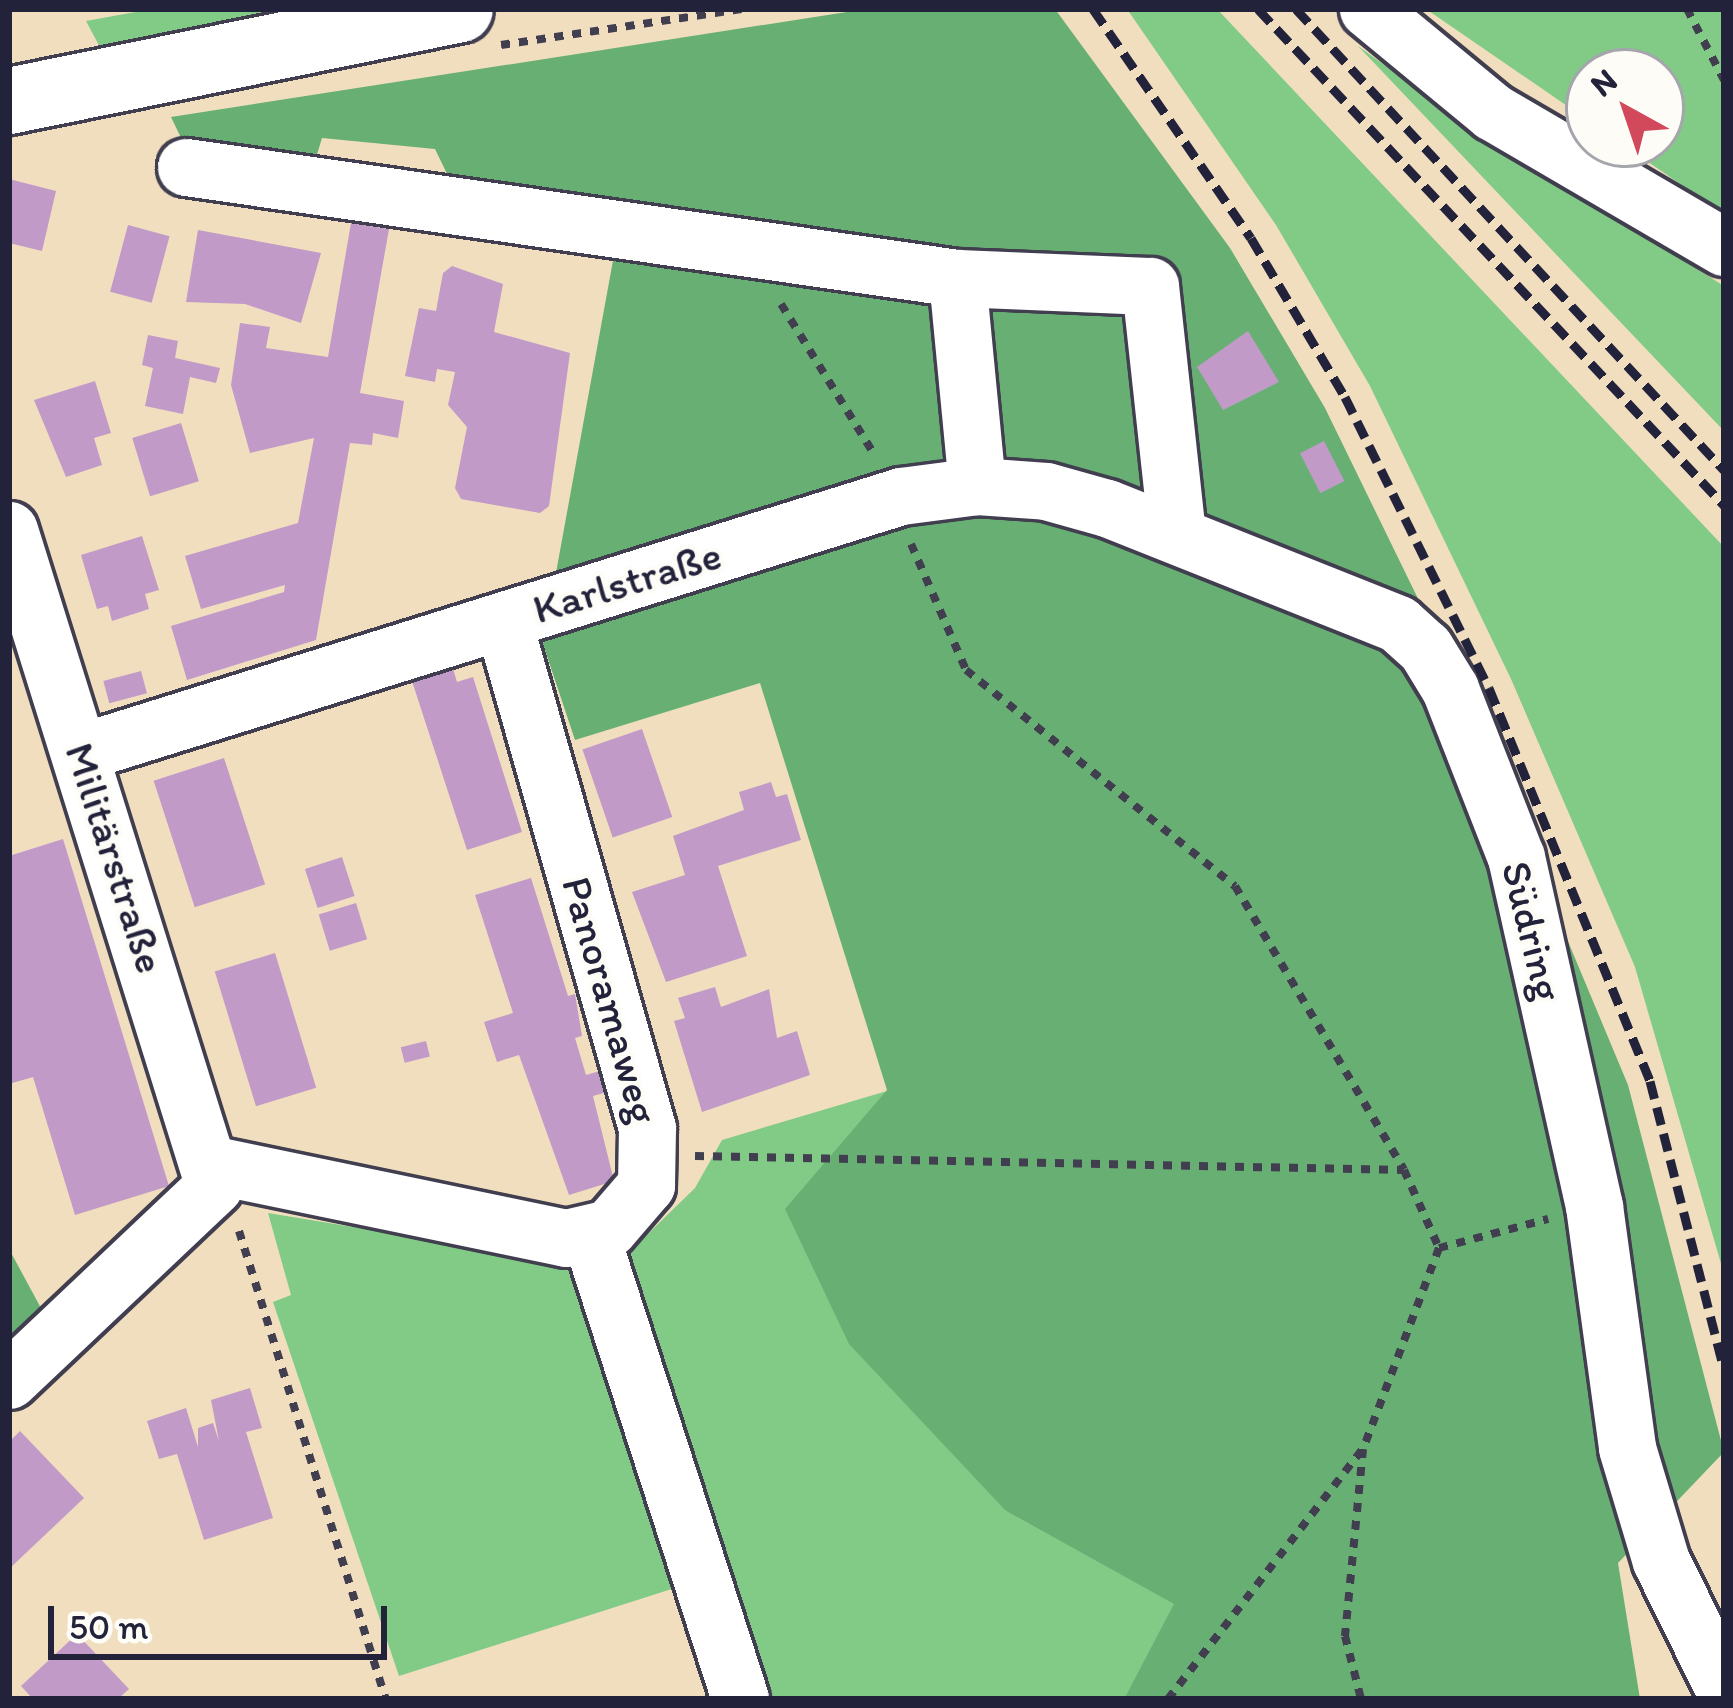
<!DOCTYPE html>
<html>
<head>
<meta charset="utf-8">
<style>
	body { margin:0 }
	#map { position:relative; width:1733px; height:1708px; overflow:hidden; background:#f1debf; font-family:Itim,sans-serif }
	div>[style] { position:absolute }
	[style*='--x'] { left:calc(var(--x)*1px); top:calc(var(--y)*1px); width:calc(var(--w)*1px); rotate:calc(var(--a)*1deg) }
	.green>* { inset:0; background:#81cb87 }
	.forest>* { inset:0; background:#68af74 }
	.building>* { inset:0; background:#c19ac8; transform-origin:0 0 }
	.path>* { height:8px; margin-top:-4px; transform-origin:0; background:repeating-linear-gradient(90deg,#413e4f 0 9px,transparent 0 18px) }
	.roads { filter:drop-shadow(3px 0 #413e4f) drop-shadow(-3px 0 #413e4f) drop-shadow(0 3px #413e4f) drop-shadow(0 -3px #413e4f) }
	.minor>* { height:57px; margin:-28.5px; padding:0 28.5px; transform-origin:28.5px; border-radius:28.5px; background:#fff }
	.major>* { height:66px; margin:-33px; padding:0 33px; transform-origin:33px; border-radius:33px; background:#fff }
	.rail>* { height:9px; margin-top:-4.5px; transform-origin:0; background:repeating-linear-gradient(90deg,#22223b 0 18px,transparent 0 27px) }
	span { translate:-50% -50%; white-space:nowrap; text-align:center; line-height:1.15; -webkit-text-stroke:9px #fdfcf7; paint-order:stroke }
	.street-label { font-size:42px; color:#22223b }
	.frame { position:absolute; inset:0; border:12px solid #22223b; pointer-events:none }
	.north { position:absolute; left:1565px; top:48px; width:120px; height:120px; box-sizing:border-box; background:#fdfcf7; border:3px solid #a5a5ac; border-radius:50%; rotate:320deg; font-size:33px; font-weight:700; line-height:48px; text-align:center; color:#22223b }
	.north::after { content:''; display:block; margin:auto; width:42px; height:54px; background:#d1495b; clip-path:polygon(50% 0,100% 100%,50% 72%,0 100%) }
	.scale { position:absolute; left:48px; top:1606px; width:339px; height:54px; box-sizing:border-box; border:6px solid #22223b; border-top:0; padding-left:15px; font-size:36px; line-height:42px; white-space:nowrap; color:#22223b; -webkit-text-stroke:9px #fdfcf7; paint-order:stroke }
</style>
</head>
<body>
<div id="map">
	<div class="green">
		<i style="clip-path:polygon(152px 9px,277px 9px,102px 51px,86px 21px)"></i>
		<i style="clip-path:polygon(1127px 9px,1217px 9px,1724px 547px,1724px 1274px,1635px 967px,1511px 679px,1370px 386px,1276px 225px)"></i>
		<i style="clip-path:polygon(1426px 9px,1724px 9px,1724px 214px,1622px 144px,1661px 144px,1661px 72px,1589px 72px,1589px 121px)"></i>
		<i style="clip-path:polygon(1358px 46px,1469px 126px,1724px 286px,1724px 431px)"></i>
		<i style="clip-path:polygon(887px 1091px,1006px 1511px,1175px 1604px,1124px 1699px,756px 1699px,618px 1263px,695px 1188px,722px 1140px)"></i>
		<i style="clip-path:polygon(268px 1213px,579px 1264px,678px 1587px,399px 1676px,273px 1302px,291px 1295px)"></i>
	</div>
	<div class="forest">
		<i style="clip-path:polygon(866px 9px,1055px 9px,1230px 248px,1325px 408px,1466px 697px,1628px 1085px,1724px 1452px,1618px 1563px,1640px 1699px,1124px 1699px,1174px 1604px,1006px 1511px,849px 1344px,785px 1209px,887px 1090px,760px 683px,575px 740px,543px 644px,616px 244px,451px 182px,435px 149px,322px 138px,315px 161px,182px 140px,171px 117px)"></i>
		<i style="clip-path:polygon(9px 1249px,42px 1310px,9px 1340px)"></i>
	</div>
	<div class="building">
		<i style="clip-path:polygon(9px 179px,56px 191px,42px 251px,9px 243px)"></i>
		<i style="clip-path:polygon(351px 223px,389px 229px,360px 393px,404px 401px,398px 438px,373px 433px,372px 445px,350px 443px,316px 640px,187px 680px,171px 626px,284px 592px,285px 585px,201px 609px,185px 556px,298px 523px,314px 438px,250px 453px,231px 385px,240px 323px,270px 327px,266px 348px,328px 357px)"></i>
		<i style="left:128px;top:225px;width:43px;height:69px;rotate:15deg"></i>
		<i style="clip-path:polygon(198px 230px,321px 253px,301px 323px,245px 304px,186px 302px)"></i>
		<i style="clip-path:polygon(452px 266px,503px 284px,494px 332px,570px 353px,549px 506px,540px 513px,461px 499px,455px 488px,467px 427px,448px 405px,455px 372px,437px 369px,435px 382px,405px 376px,419px 308px,436px 311px,443px 273px)"></i>
		<i style="clip-path:polygon(1248px 331px,1279px 382px,1223px 410px,1197px 367px)"></i>
		<i style="clip-path:polygon(148px 335px,178px 341px,175px 358px,220px 368px,216px 383px,190px 377px,183px 414px,145px 406px,153px 368px,142px 365px)"></i>
		<i style="clip-path:polygon(95px 381px,111px 433px,94px 438px,102px 465px,66px 477px,34px 400px)"></i>
		<i style="left:181px;top:423px;width:61px;height:51px;rotate:73deg"></i>
		<i style="left:1324px;top:441px;width:45px;height:27px;rotate:63deg"></i>
		<i style="clip-path:polygon(142px 536px,159px 590px,145px 594px,149px 609px,112px 621px,108px 606px,97px 609px,81px 555px)"></i>
		<i style="clip-path:polygon(451px 662px,457px 682px,473px 677px,522px 832px,467px 850px,410px 675px)"></i>
		<i style="left:141px;top:671px;width:23px;height:39px;rotate:75deg"></i>
		<i style="left:642px;top:729px;width:93px;height:63px;rotate:71deg"></i>
		<i style="left:224px;top:758px;width:133px;height:74px;rotate:72deg"></i>
		<i style="clip-path:polygon(771px 782px,776px 797px,787px 794px,801px 840px,718px 866px,747px 956px,666px 982px,632px 892px,685px 875px,673px 836px,744px 810px,739px 792px)"></i>
		<i style="clip-path:polygon(63px 839px,169px 1186px,75px 1215px,33px 1077px,9px 1084px,9px 856px)"></i>
		<i style="left:342px;top:857px;width:41px;height:39px;rotate:72deg"></i>
		<i style="clip-path:polygon(531px 878px,568px 996px,575px 994px,582px 1036px,575px 1038px,586px 1075px,600px 1071px,607px 1092px,593px 1096px,614px 1181px,569px 1195px,519px 1055px,497px 1062px,484px 1022px,513px 1013px,475px 895px)"></i>
		<i style="left:356px;top:903px;width:38px;height:39px;rotate:73deg"></i>
		<i style="left:275px;top:953px;width:141px;height:63px;rotate:73deg"></i>
		<i style="clip-path:polygon(715px 987px,721px 1007px,769px 989px,777px 1038px,797px 1031px,810px 1075px,702px 1112px,674px 1021px,685px 1018px,678px 998px)"></i>
		<i style="left:426px;top:1041px;width:16px;height:26px;rotate:76deg"></i>
		<i style="clip-path:polygon(250px 1388px,262px 1428px,246px 1432px,273px 1518px,204px 1540px,177px 1454px,159px 1459px,147px 1421px,186px 1408px,198px 1447px,198px 1428px,213px 1423px,219px 1441px,211px 1400px)"></i>
		<i style="clip-path:polygon(20px 1431px,84px 1498px,9px 1569px,9px 1442px)"></i>
		<i style="clip-path:polygon(77px 1634px,129px 1689px,118px 1699px,33px 1699px,21px 1686px)"></i>
	</div>
	<div class="path">
		<i style="--x:1687;--y:9;--w:80;--a:62.5"></i>
		<i style="--x:501;--y:45;--w:243;--a:-8.5"></i>
		<i style="--x:781;--y:304;--w:176;--a:58.2"></i>
		<i style="--x:911;--y:544;--w:137;--a:66.4"></i>
		<i style="--x:966;--y:670;--w:345;--a:38.8"></i>
		<i style="--x:1235;--y:886;--w:330;--a:59.2"></i>
		<i style="--x:1404;--y:1170;--w:85;--a:65.8"></i>
		<i style="--x:1439;--y:1248;--w:215;--a:110.7"></i>
		<i style="--x:1363;--y:1449;--w:188;--a:95.5"></i>
		<i style="--x:1345;--y:1636;--w:65;--a:75.7"></i>
		<i style="--x:695;--y:1156;--w:709;--a:1.13"></i>
		<i style="--x:239;--y:1231;--w:491;--a:72.6"></i>
		<i style="--x:1439;--y:1248;--w:113;--a:-14.9"></i>
		<i style="--x:1168;--y:1699;--w:316;--a:-52.1"></i>
	</div>
	<div class="roads">
		<div class="minor">
			<i style="--x:1368;--y:9;--w:162;--a:39.5"></i>
			<i style="--x:1493;--y:112;--w:268;--a:30.3"></i>
			<i style="--x:186;--y:167;--w:779;--a:8.19"></i>
			<i style="--x:957;--y:278;--w:193;--a:2.4"></i>
			<i style="--x:1150;--y:286;--w:249;--a:83.8"></i>
			<i style="--x:957;--y:278;--w:209;--a:84.5"></i>
			<i style="--x:9;--y:530;--w:687;--a:72.65"></i>
			<i style="--x:214;--y:1186;--w:282;--a:136.6"></i>
			<i style="--x:81;--y:752;--w:859;--a:-17.34"></i>
			<i style="--x:901;--y:496;--w:77;--a:-7.5"></i>
			<i style="--x:977;--y:486;--w:69;--a:4.1"></i>
			<i style="--x:1046;--y:491;--w:63;--a:15.6"></i>
			<i style="--x:1107;--y:508;--w:313;--a:21.7"></i>
			<i style="--x:1398;--y:624;--w:36;--a:42"></i>
			<i style="--x:1425;--y:648;--w:48;--a:58.6"></i>
			<i style="--x:1450;--y:689;--w:180;--a:68.6"></i>
			<i style="--x:1516;--y:857;--w:358;--a:77.4"></i>
			<i style="--x:1594;--y:1206;--w:244;--a:82.2"></i>
			<i style="--x:1627;--y:1448;--w:118;--a:73.3"></i>
			<i style="--x:1661;--y:1561;--w:143;--a:63.8"></i>
			<i style="--x:214;--y:1165;--w:359;--a:11.7"></i>
			<i style="--x:566;--y:1238;--w:44;--a:-13.1"></i>
			<i style="--x:609;--y:1228;--w:57;--a:-49.3"></i>
			<i style="--x:646;--y:1185;--w:57;--a:-89"></i>
			<i style="--x:647;--y:1128;--w:527;--a:-105.86"></i>
			<i style="--x:591;--y:1237;--w:485;--a:72.1"></i>
		</div>
		<div class="major">
			<i style="--x:9;--y:101;--w:460;--a:-11.5"></i>
		</div>
	</div>
	<div class="rail">
		<i style="--x:1093;--y:9;--w:278;--a:55.4"></i>
		<i style="--x:1251;--y:238;--w:185;--a:59.4"></i>
		<i style="--x:1345;--y:397;--w:325;--a:63.7"></i>
		<i style="--x:1489;--y:688;--w:425;--a:67.7"></i>
		<i style="--x:1650;--y:1081;--w:297;--a:75.6"></i>
		<i style="--x:1258;--y:9;--w:681;--a:46.79"></i>
		<i style="--x:1296;--y:9;--w:629;--a:47.13"></i>
	</div>
	<div class="street-label">
		<span style="left:627px;top:582px;rotate:-17deg">Karlstraße</span>
		<span style="left:115px;top:858px;rotate:72deg">Militärstraße</span>
		<span style="left:1532px;top:931px;rotate:76deg">Südring</span>
		<span style="left:610px;top:1000px;rotate:74deg">Panoramaweg</span>
	</div>
	<div class="frame"></div>
	<div class="north">N</div>
	<div class="scale">50 m</div>
</div>
</body>
</html>
